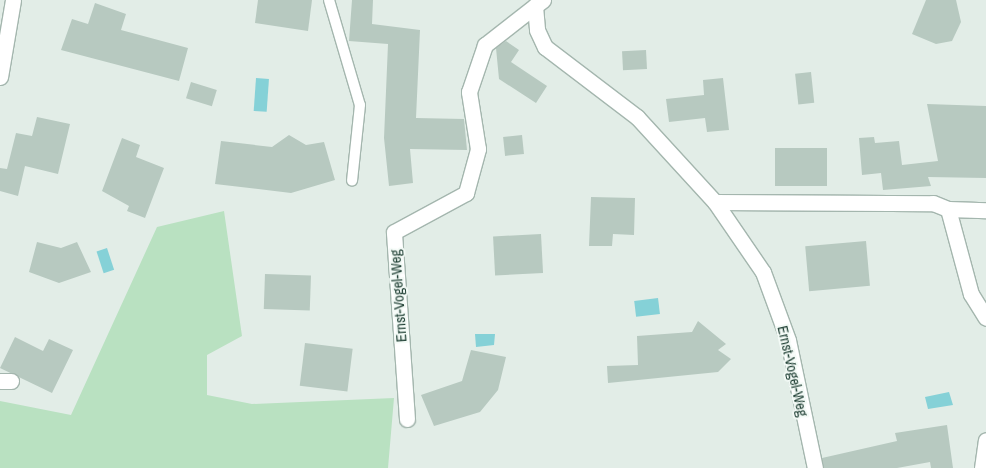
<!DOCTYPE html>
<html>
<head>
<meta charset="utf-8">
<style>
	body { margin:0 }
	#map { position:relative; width:986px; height:468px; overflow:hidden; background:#e2ede7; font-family:"Archivo Narrow",sans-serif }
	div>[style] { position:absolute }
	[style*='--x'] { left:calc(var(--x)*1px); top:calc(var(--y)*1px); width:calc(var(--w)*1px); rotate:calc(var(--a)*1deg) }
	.green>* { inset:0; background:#b9e1c1 }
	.water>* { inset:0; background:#85d1d7; transform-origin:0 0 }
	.building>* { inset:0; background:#b7c9c0; transform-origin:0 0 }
	.roads { filter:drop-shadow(1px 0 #a4b6ae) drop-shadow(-1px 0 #a4b6ae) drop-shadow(0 1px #a4b6ae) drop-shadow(0 -1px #a4b6ae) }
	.lane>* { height:10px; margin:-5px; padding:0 5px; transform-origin:5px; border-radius:5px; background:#fff }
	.street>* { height:15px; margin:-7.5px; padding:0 7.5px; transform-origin:7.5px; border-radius:7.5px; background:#fff }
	span { translate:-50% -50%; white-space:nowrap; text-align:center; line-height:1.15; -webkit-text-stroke:4px #f3faf6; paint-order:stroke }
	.street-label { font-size:15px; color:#204035 }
</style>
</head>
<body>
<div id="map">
	<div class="green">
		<i style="clip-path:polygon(224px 211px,242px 336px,207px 355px,207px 395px,252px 404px,394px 398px,388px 468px,0 468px,0 401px,71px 415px,157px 227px)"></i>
	</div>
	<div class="water">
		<i style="left:256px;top:78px;width:13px;height:33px;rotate:4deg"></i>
		<i style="left:107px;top:248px;width:23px;height:11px;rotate:72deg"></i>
		<i style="left:658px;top:298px;width:16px;height:24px;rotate:83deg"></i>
		<i style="clip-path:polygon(475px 334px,495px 334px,494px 345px,476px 347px)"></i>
		<i style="clip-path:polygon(949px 392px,953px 405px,928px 409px,925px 397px)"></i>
	</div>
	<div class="building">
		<i style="clip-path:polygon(258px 0,312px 0,308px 31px,255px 23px)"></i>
		<i style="clip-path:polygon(352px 0,373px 0,372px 24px,420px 30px,416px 118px,464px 119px,467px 150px,410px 149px,413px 183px,389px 186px,384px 138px,388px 44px,349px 41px)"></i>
		<i style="clip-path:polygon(926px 0,956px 0,961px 22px,952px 41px,936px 44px,912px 34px)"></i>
		<i style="clip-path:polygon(95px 3px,126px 14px,121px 30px,188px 48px,179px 81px,61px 50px,72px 19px,88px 24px)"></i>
		<i style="clip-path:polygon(506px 41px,519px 50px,511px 62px,547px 86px,536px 103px,499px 79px,496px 48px)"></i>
		<i style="left:646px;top:50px;width:19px;height:24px;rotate:87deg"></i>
		<i style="left:811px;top:72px;width:31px;height:16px;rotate:84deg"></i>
		<i style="clip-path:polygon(723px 78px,729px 130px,707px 132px,705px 118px,669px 122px,666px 99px,704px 95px,703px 80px)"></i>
		<i style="left:191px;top:82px;width:27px;height:17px;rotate:17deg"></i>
		<i style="clip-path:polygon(927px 104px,986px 106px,986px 178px,928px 177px,931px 186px,883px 190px,881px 173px,862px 175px,859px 138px,874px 137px,875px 143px,899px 141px,902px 165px,938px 161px)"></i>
		<i style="clip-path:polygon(37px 117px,70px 124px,58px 174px,25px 166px,18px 196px,0 191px,0 168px,7px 169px,16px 133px,32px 136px)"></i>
		<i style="clip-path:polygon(289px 135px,306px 145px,324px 142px,335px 180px,291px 193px,215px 184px,221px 141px,272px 147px)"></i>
		<i style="left:522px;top:135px;width:19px;height:19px;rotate:84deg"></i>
		<i style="clip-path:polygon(122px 138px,140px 145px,136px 157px,164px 168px,145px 218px,127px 211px,129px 206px,102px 191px)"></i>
		<i style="left:827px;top:148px;width:38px;height:52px;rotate:90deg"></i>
		<i style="clip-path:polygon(591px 197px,635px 198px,634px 235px,613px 234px,612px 246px,589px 246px)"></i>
		<i style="left:541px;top:234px;width:39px;height:48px;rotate:87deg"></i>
		<i style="left:866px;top:241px;width:45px;height:61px;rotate:85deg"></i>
		<i style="clip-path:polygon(37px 242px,61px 248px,77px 242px,91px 272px,59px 283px,29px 272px)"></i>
		<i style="left:265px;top:274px;width:46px;height:35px;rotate:2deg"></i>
		<i style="clip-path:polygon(698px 321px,726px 344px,718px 350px,731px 359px,718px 372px,608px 383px,607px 366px,638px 365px,637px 336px,692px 332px)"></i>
		<i style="clip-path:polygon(15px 337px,43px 351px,49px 339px,73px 350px,52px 393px,0 368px)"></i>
		<i style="left:305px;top:343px;width:48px;height:43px;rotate:7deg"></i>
		<i style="clip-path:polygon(471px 350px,506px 357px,498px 390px,480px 412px,434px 426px,421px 395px,462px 381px)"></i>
		<i style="clip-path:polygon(947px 425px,953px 468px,931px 468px,930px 462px,897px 468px,824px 468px,822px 458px,897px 441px,895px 433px)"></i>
	</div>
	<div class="roads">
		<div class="lane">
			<i style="--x:329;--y:0;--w:109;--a:73.6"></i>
			<i style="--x:360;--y:105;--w:76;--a:96"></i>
		</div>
		<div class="street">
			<i style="--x:543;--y:0;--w:10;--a:143"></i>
			<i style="--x:535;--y:6;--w:24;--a:85"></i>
			<i style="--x:537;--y:30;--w:19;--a:65"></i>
			<i style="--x:545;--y:47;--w:116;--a:37.3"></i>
			<i style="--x:637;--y:117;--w:115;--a:47.5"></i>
			<i style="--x:715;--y:202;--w:85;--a:55.6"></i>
			<i style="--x:763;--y:272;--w:72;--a:69.8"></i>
			<i style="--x:788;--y:340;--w:131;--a:78.1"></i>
			<i style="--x:0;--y:77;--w:78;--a:-80.4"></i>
			<i style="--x:715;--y:202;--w:218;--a:0.3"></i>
			<i style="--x:933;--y:203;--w:16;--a:22"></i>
			<i style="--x:948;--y:209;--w:38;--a:2"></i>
			<i style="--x:948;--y:209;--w:88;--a:74.9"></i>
			<i style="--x:971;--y:294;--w:28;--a:58"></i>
			<i style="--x:0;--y:381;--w:11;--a:0"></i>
			<i style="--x:407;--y:419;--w:187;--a:-94"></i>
			<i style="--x:394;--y:232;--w:82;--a:-28.4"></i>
			<i style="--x:466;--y:193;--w:46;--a:-74.7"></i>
			<i style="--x:478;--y:149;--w:58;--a:-99"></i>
			<i style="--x:469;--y:92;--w:50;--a:-71.2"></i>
			<i style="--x:485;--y:45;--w:63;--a:-38"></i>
			<i style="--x:982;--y:468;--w:28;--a:-82"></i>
		</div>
	</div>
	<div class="street-label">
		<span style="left:398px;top:296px;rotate:-94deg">Ernst-Vogel-Weg</span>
		<span style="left:793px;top:371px;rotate:77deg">Ernst-Vogel-Weg</span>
	</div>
</div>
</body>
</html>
